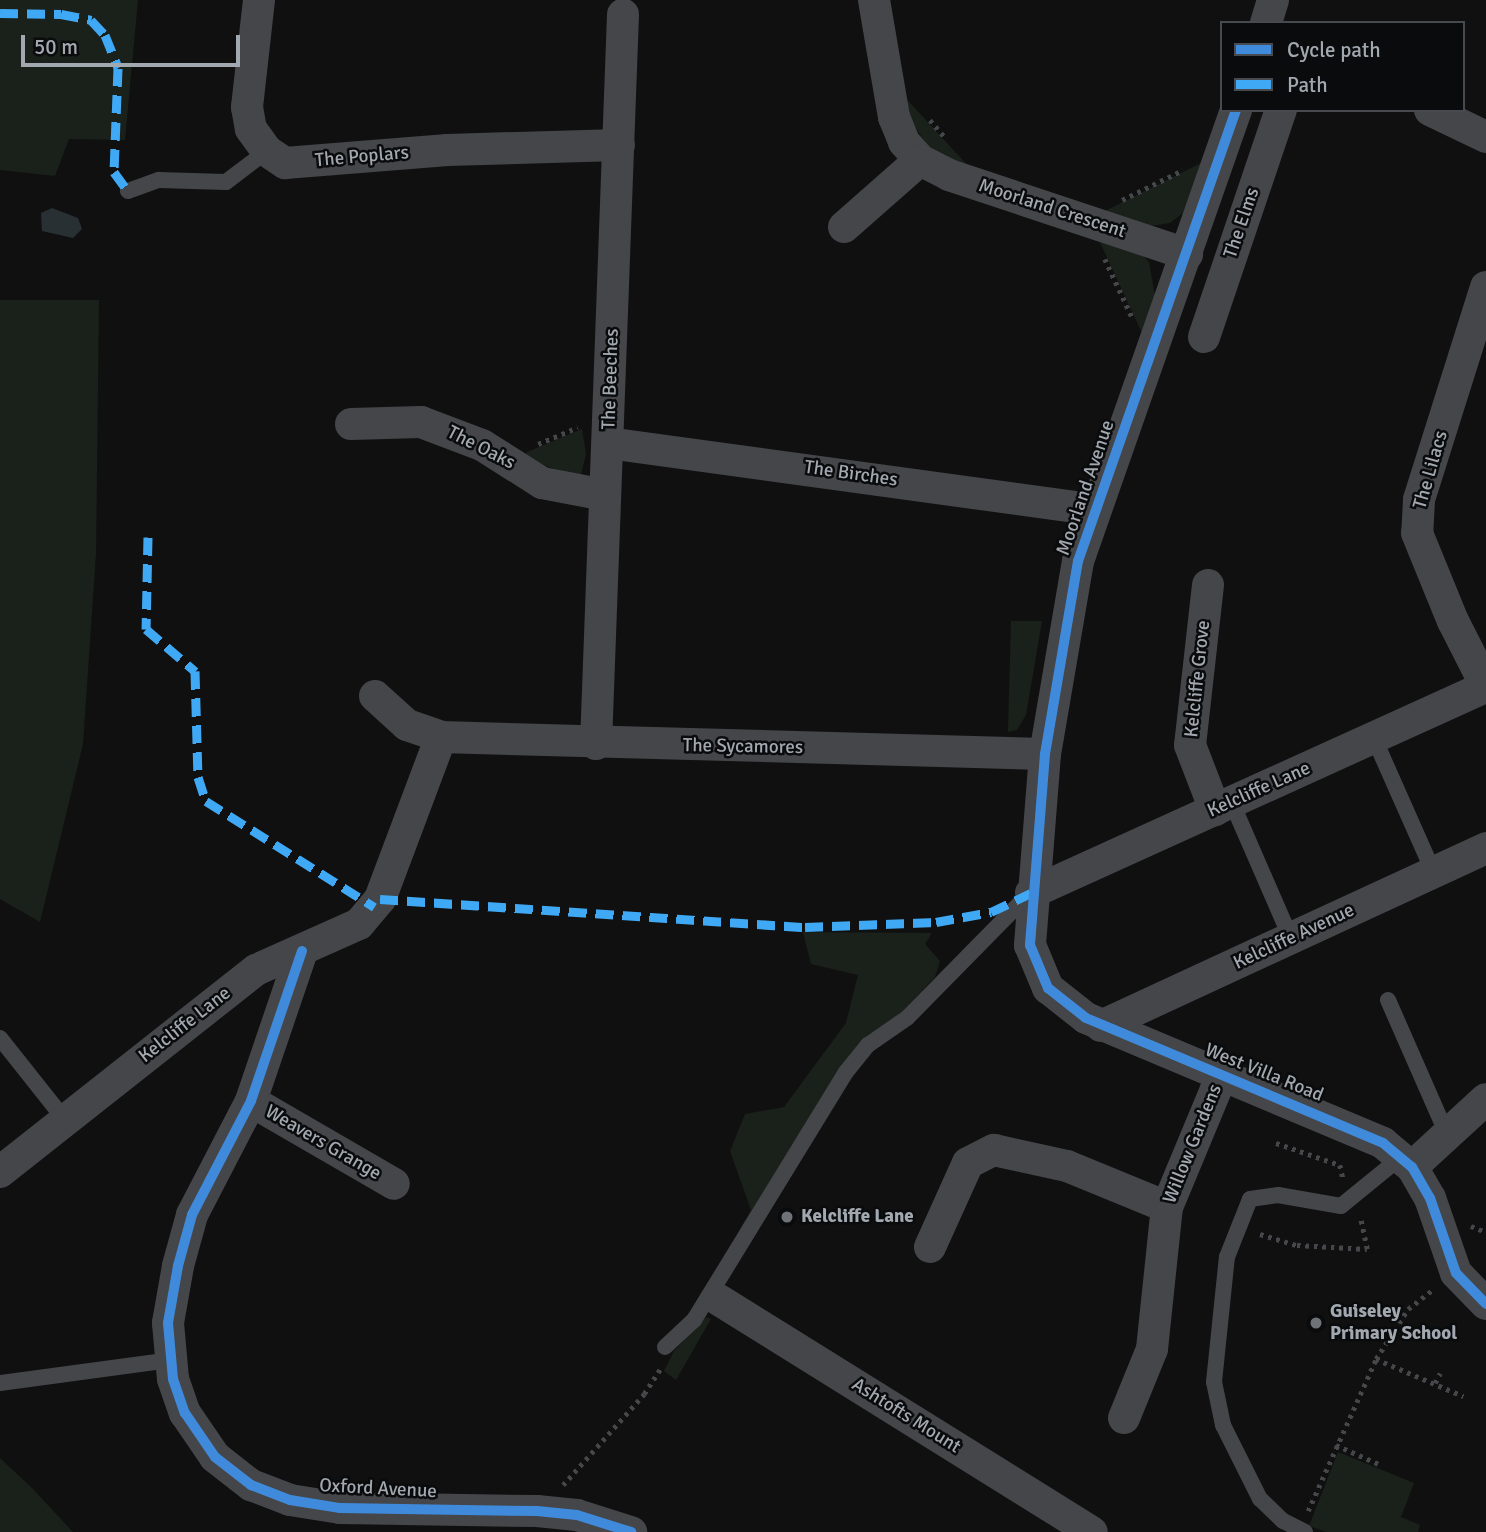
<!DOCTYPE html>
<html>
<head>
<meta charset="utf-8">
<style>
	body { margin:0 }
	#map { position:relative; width:1486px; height:1532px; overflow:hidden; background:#101010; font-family:Signika,sans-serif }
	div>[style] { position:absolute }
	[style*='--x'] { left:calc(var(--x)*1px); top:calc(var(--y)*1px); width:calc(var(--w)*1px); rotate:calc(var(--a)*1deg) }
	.green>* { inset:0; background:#1a201a }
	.water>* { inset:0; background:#283034 }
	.path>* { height:4.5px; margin-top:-2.25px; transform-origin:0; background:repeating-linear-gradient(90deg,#46474a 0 3.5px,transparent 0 8.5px) }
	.service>* { height:16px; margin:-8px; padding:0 8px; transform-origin:8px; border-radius:8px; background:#444649 }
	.minor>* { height:32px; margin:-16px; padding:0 16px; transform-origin:16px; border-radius:16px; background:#444649 }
	.quiet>* { height:9px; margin-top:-4.5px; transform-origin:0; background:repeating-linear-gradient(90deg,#3fa9f5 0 18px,transparent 0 27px) }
	.cycleway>* { height:10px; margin:-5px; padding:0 5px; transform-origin:5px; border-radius:5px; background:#408adc }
	.dots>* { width:19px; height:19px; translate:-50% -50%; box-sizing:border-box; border:4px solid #0a0b0c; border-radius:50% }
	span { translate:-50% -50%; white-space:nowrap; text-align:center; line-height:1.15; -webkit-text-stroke:5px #0a0b0c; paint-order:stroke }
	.street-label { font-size:19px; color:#a2a8b0 }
	.poi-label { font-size:19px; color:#a2a8b0; font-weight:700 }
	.left { translate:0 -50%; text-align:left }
	.legend { position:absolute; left:1220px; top:21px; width:245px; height:91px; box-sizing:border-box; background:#0a0b0c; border:2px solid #474a4e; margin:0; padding:9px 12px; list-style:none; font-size:21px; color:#a2a8b0 }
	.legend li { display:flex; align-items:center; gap:14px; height:35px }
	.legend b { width:35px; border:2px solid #474a4e }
	.scale { position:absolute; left:21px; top:35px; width:219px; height:32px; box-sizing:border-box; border:4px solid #a2a8b0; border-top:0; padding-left:9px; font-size:21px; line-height:24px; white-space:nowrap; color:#a2a8b0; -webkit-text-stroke:5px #0a0b0c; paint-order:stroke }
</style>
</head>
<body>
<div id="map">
	<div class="green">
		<i style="clip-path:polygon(0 0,138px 0,125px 140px,69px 139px,55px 176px,0 170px)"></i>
		<i style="clip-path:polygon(901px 93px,970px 168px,928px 146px,911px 121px)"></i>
		<i style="clip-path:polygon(1203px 162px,1183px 213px,1170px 223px,1151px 226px,1103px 212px)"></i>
		<i style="clip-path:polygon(1097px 236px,1141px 253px,1149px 262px,1155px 296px,1143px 335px)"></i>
		<i style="clip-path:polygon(0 300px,99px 300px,96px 553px,83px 744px,40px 922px,0 899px)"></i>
		<i style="clip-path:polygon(582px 429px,586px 454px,581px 474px,574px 478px,525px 457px,527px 452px)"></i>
		<i style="clip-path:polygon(1011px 621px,1042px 621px,1026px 715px,1017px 730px,1008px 732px)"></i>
		<i style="clip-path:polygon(803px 932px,932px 933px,925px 944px,940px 961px,935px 977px,900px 1014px,862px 1040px,761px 1207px,738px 1232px,751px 1210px,730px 1151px,745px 1114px,784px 1107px,846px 1023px,858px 975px,811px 964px)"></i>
		<i style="clip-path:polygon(706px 1317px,711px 1319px,676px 1380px,664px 1371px,674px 1351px)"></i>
		<i style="clip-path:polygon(1338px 1452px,1414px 1483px,1401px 1517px,1420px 1525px,1418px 1532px,1327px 1532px,1309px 1526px)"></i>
		<i style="clip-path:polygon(0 1458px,32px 1488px,73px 1532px,0 1532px)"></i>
	</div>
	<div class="water">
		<i style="clip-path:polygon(52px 208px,78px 218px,82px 229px,73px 238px,42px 231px,41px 213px)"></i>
	</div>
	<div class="path">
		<i style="--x:930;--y:120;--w:23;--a:49"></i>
		<i style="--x:1122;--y:200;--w:68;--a:-26.2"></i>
		<i style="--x:1105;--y:259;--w:64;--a:65"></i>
		<i style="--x:538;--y:444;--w:43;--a:-23"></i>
		<i style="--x:1276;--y:1143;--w:68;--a:19"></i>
		<i style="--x:1340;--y:1165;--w:13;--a:77"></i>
		<i style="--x:1471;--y:1226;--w:16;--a:22"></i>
		<i style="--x:1260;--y:1234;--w:39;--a:17"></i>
		<i style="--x:1297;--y:1245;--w:70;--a:3.3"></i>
		<i style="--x:1367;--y:1249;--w:33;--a:-102"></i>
		<i style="--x:1376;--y:1359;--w:95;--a:23"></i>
		<i style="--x:1435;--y:1383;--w:11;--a:-63"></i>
		<i style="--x:1336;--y:1445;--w:49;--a:24"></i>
		<i style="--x:563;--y:1485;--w:122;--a:-48.3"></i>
		<i style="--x:644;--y:1394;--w:31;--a:-57"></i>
		<i style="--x:1308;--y:1511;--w:167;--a:-65.9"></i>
		<i style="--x:1376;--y:1359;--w:59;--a:-57.4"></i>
		<i style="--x:1408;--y:1309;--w:31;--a:-38"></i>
	</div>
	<div class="service">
		<i style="--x:128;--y:191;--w:33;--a:-20"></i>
		<i style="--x:159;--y:180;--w:67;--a:1.7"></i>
		<i style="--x:226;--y:182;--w:51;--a:-37.1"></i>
		<i style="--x:1374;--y:738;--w:145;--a:66.1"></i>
		<i style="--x:1232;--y:803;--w:148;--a:66.5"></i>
		<i style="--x:1388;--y:1000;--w:150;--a:66.3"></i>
		<i style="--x:0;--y:1038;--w:105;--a:51.6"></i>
		<i style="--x:665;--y:1347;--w:40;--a:-43"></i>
		<i style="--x:694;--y:1320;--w:291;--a:-58.5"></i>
		<i style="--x:846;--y:1072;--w:35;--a:-51"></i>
		<i style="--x:868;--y:1045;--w:47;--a:-34.7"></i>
		<i style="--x:907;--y:1018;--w:175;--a:-45.5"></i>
		<i style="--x:0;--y:1383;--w:173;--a:-7.7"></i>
		<i style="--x:1305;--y:1532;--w:25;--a:-153"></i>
		<i style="--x:1283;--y:1521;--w:32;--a:-136"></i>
		<i style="--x:1260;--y:1499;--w:83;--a:-116.6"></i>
		<i style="--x:1223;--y:1425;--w:44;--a:-101.8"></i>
		<i style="--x:1214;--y:1382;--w:126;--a:-84.1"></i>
		<i style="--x:1227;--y:1257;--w:62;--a:-68.4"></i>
		<i style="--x:1250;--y:1199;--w:28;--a:-8"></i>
		<i style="--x:1278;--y:1195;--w:64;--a:9.9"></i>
		<i style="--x:1341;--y:1206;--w:77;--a:-39.2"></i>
	</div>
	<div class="minor">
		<i style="--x:259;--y:0;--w:108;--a:96.4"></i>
		<i style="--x:247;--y:107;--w:22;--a:80"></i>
		<i style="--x:251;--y:129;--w:27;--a:54"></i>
		<i style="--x:267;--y:151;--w:22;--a:34"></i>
		<i style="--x:285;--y:163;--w:163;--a:-4.6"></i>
		<i style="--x:447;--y:150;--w:172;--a:-1.7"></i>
		<i style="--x:874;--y:0;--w:119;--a:80.3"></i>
		<i style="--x:894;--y:117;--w:27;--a:68"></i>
		<i style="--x:904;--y:142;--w:24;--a:48"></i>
		<i style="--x:920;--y:160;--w:33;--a:27"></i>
		<i style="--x:949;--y:175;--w:251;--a:18.4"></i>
		<i style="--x:1266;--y:23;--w:24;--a:-73"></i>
		<i style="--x:1236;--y:110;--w:478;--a:109.3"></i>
		<i style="--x:1078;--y:561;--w:196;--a:99.7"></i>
		<i style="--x:1045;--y:754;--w:192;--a:94.5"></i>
		<i style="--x:1030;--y:945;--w:47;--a:67.3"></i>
		<i style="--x:1048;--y:988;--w:48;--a:38.3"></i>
		<i style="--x:1086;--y:1018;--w:322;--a:22.8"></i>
		<i style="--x:1383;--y:1143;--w:38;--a:40"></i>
		<i style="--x:1412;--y:1167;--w:36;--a:60"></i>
		<i style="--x:1430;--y:1198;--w:79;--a:70.9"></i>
		<i style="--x:1456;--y:1273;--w:43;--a:45.9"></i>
		<i style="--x:1430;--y:110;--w:62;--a:25.7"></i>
		<i style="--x:844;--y:227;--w:101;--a:-41.4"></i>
		<i style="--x:1486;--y:287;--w:223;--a:107.5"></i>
		<i style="--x:1419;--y:500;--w:33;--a:93"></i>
		<i style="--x:1417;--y:533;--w:95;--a:67.8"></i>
		<i style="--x:1453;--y:621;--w:73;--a:63.1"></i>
		<i style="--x:1204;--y:337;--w:240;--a:-71.3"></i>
		<i style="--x:351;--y:424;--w:70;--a:-1.6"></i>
		<i style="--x:421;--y:422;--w:65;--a:20.7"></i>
		<i style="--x:482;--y:445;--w:71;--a:32.3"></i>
		<i style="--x:542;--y:483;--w:64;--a:10.8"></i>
		<i style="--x:608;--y:443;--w:491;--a:7.8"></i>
		<i style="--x:1208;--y:585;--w:161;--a:96.4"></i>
		<i style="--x:1190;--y:745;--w:70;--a:69"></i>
		<i style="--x:375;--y:696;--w:43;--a:42.2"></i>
		<i style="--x:407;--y:725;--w:36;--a:19"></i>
		<i style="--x:441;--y:737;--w:604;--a:1.61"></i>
		<i style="--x:596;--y:744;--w:730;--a:-87.88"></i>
		<i style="--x:1031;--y:893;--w:499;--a:-24.4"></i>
		<i style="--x:302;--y:951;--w:158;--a:108.8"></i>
		<i style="--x:251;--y:1101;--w:128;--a:117.4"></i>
		<i style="--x:192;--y:1215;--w:53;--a:105.4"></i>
		<i style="--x:178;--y:1266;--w:58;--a:100"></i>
		<i style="--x:168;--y:1323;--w:56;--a:84.9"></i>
		<i style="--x:173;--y:1379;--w:36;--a:71"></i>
		<i style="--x:185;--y:1413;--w:53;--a:55.7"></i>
		<i style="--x:215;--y:1457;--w:46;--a:37.9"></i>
		<i style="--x:251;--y:1485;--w:42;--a:21"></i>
		<i style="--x:290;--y:1500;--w:51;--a:9.1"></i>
		<i style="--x:340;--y:1508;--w:197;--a:0.9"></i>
		<i style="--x:537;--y:1511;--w:40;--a:5.7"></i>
		<i style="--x:577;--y:1515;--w:57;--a:17.5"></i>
		<i style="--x:1101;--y:1026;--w:424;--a:-24.8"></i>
		<i style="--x:251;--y:1101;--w:165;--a:30.1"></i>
		<i style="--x:1412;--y:1167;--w:100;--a:-42.6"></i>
		<i style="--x:0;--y:1172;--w:326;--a:-38.3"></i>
		<i style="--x:256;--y:970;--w:113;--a:-24.1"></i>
		<i style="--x:359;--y:924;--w:33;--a:-50"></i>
		<i style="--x:380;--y:899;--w:173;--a:-69.4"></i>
		<i style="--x:930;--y:1247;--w:92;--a:-65.7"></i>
		<i style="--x:968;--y:1163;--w:29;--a:-27"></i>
		<i style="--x:994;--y:1150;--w:75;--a:12.4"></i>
		<i style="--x:1067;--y:1166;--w:108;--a:22.3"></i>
		<i style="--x:719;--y:1300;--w:439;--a:31.9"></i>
		<i style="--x:1124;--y:1418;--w:74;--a:-67.9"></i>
		<i style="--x:1152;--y:1349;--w:143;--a:-84"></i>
		<i style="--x:1167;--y:1207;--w:143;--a:-67.4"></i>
	</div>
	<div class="quiet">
		<i style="--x:0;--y:13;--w:61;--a:0.9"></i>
		<i style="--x:61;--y:14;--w:31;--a:11"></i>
		<i style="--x:91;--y:20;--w:21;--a:47"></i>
		<i style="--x:105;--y:35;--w:35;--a:68"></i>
		<i style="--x:118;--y:68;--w:104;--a:92.2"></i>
		<i style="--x:114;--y:172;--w:24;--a:54"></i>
		<i style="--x:148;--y:537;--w:92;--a:91.2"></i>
		<i style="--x:146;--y:629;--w:65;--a:40.6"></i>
		<i style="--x:195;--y:671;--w:106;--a:88.4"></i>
		<i style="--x:198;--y:777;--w:25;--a:72"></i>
		<i style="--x:206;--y:801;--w:199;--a:32.2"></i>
		<i style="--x:380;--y:899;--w:426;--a:3.8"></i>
		<i style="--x:805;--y:927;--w:131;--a:-2.2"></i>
		<i style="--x:936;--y:922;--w:56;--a:-10.3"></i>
		<i style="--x:991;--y:912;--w:44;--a:-25.4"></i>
	</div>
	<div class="cycleway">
		<i style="--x:1236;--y:110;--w:478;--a:109.3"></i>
		<i style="--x:1078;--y:561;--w:196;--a:99.7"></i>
		<i style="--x:1045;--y:754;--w:192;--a:94.5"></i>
		<i style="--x:1030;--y:945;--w:47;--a:67.3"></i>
		<i style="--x:1048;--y:988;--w:48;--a:38.3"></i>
		<i style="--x:1086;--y:1018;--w:322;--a:22.8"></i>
		<i style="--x:1383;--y:1143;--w:38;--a:40"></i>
		<i style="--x:1412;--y:1167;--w:36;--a:60"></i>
		<i style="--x:1430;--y:1198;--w:79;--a:70.9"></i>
		<i style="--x:1456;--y:1273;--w:43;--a:45.9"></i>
		<i style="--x:302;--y:951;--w:158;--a:108.8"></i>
		<i style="--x:251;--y:1101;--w:128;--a:117.4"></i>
		<i style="--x:192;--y:1215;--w:53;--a:105.4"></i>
		<i style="--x:178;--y:1266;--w:58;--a:100"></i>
		<i style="--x:168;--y:1323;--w:56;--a:84.9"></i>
		<i style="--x:173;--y:1379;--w:36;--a:71"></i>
		<i style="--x:185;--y:1413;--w:53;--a:55.7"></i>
		<i style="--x:215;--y:1457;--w:46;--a:37.9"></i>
		<i style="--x:251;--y:1485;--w:42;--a:21"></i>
		<i style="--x:290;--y:1500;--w:51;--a:9.1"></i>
		<i style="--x:340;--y:1508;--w:197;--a:0.9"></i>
		<i style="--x:537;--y:1511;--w:40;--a:5.7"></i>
		<i style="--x:577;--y:1515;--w:57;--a:17.5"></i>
	</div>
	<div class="dots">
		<i style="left:787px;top:1217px;background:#6f7378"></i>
		<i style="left:1316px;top:1323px;background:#6f7378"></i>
	</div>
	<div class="street-label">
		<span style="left:362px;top:157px;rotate:-5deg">The Poplars</span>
		<span style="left:1052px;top:209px;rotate:18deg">Moorland Crescent</span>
		<span style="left:1242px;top:223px;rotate:-71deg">The Elms</span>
		<span style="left:611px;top:379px;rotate:-88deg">The Beeches</span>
		<span style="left:481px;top:448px;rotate:27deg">The Oaks</span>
		<span style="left:1431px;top:470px;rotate:-74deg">The Lilacs</span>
		<span style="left:851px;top:474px;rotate:8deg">The Birches</span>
		<span style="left:1086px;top:488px;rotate:-71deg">Moorland Avenue</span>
		<span style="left:1198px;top:679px;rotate:-84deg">Kelcliffe Grove</span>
		<span style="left:743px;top:747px;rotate:1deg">The Sycamores</span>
		<span style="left:1259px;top:790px;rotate:-24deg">Kelcliffe Lane</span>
		<span style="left:1294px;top:937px;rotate:-25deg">Kelcliffe Avenue</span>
		<span style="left:185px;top:1025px;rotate:-38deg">Kelcliffe Lane</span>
		<span style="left:1264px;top:1073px;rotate:22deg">West Villa Road</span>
		<span style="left:323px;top:1143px;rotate:30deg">Weavers Grange</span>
		<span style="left:1193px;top:1144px;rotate:-68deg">Willow Gardens</span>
		<span style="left:906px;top:1416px;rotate:32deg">Ashtofts Mount</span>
		<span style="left:378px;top:1489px;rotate:3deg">Oxford Avenue</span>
	</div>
	<div class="poi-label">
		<span class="left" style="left:801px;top:1217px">Kelcliffe Lane</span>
		<span class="left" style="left:1330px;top:1323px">Guiseley<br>Primary School</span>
	</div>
	<ul class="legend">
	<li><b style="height:9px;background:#408adc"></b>Cycle path</li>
	<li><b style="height:9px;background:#3fa9f5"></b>Path</li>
	</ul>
	<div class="scale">50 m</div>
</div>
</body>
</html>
